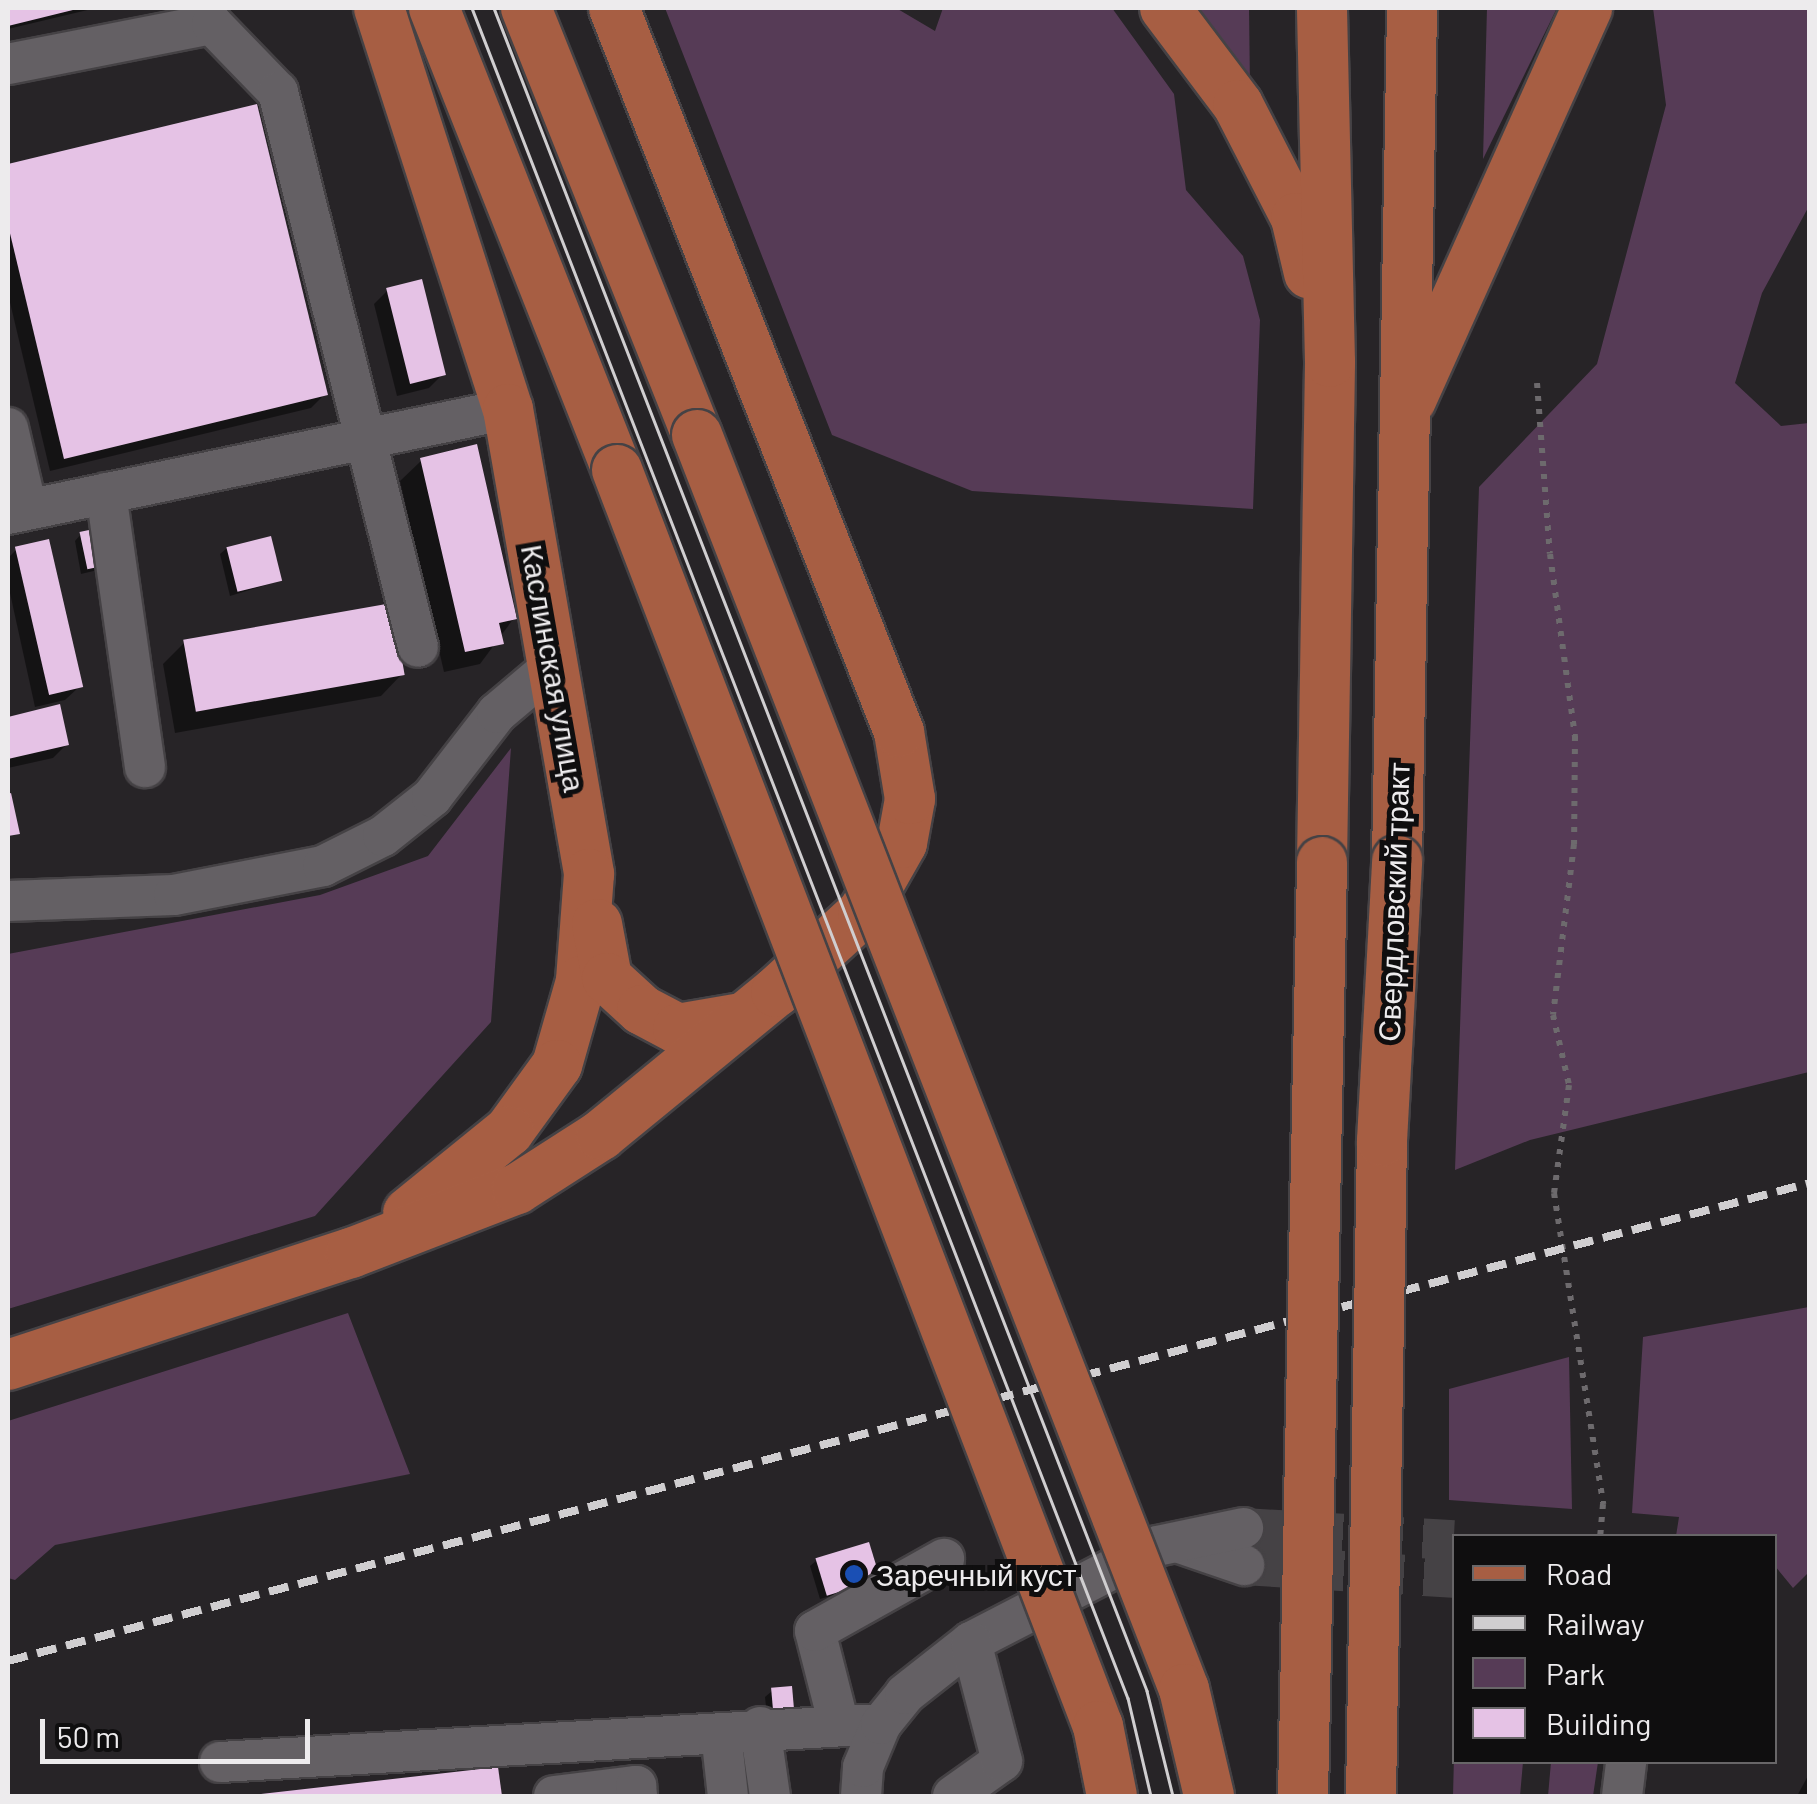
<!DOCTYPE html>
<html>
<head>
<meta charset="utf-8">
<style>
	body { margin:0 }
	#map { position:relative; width:1817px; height:1804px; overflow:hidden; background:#272427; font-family:Barlow,sans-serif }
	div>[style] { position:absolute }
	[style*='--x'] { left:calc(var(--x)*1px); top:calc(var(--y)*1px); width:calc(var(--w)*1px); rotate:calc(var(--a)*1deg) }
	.green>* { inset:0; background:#563b56 }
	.shadow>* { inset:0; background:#0007 }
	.building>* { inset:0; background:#e5c2e5; transform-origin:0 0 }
	.minor-tunnel>* { height:40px; margin-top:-20px; transform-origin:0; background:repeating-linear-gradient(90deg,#454245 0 40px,transparent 0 60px) }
	.path>* { height:6px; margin-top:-3px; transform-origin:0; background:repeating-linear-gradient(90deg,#6d6a6d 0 5px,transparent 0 13px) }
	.roads { filter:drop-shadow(2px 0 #454245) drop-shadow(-2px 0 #454245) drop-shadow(0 2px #454245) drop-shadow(0 -2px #454245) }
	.minor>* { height:40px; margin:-20px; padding:0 20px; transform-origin:20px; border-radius:20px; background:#646064 }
	.major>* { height:50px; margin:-25px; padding:0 25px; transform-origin:25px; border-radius:25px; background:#a75e43 }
	.tram>* { height:2.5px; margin:-1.25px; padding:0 1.25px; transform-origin:1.25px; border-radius:1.25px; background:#d0ced0 }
	.rail>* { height:8px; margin-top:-4px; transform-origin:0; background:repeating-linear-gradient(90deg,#d0ced0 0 20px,transparent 0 30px) }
	.bridges { filter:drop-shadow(2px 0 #454245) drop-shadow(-2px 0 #454245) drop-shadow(0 2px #454245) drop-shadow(0 -2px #454245) }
	.major-bridge>* { height:50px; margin:-25px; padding:0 25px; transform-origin:25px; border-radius:25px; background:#a75e43 }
	.dots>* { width:28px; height:28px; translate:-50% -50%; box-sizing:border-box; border:5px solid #0f0e0f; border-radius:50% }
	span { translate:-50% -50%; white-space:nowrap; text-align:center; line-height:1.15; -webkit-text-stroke:10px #0f0e0f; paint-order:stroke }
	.street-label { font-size:30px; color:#edebed }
	.poi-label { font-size:30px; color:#edebed }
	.left { translate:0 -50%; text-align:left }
	.frame { position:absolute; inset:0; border:10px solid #edebed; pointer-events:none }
	.legend { position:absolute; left:1452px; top:1534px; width:325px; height:230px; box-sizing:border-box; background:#0f0e0f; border:2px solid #686668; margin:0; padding:12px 18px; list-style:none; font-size:30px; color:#edebed }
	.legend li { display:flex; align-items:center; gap:20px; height:50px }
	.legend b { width:50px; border:2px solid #686668 }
	.scale { position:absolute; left:40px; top:1719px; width:270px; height:45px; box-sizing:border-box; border:5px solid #edebed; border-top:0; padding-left:12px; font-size:30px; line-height:35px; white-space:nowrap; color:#edebed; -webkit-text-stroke:8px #0f0e0f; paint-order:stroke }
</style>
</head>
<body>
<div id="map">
	<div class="green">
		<i style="clip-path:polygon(665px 8px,896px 8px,935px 31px,943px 8px,1112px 8px,1174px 94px,1186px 190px,1243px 256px,1260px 320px,1253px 509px,972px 491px,832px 435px)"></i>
		<i style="clip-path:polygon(1189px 8px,1249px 8px,1250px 88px)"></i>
		<i style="clip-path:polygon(1487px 8px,1557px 8px,1483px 159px)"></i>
		<i style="clip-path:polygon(1653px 8px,1809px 8px,1809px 206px,1762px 293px,1735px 383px,1781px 426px,1809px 423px,1809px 1072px,1530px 1140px,1455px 1170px,1479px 487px,1597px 364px,1666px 105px)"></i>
		<i style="clip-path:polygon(511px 748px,491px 1022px,315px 1216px,8px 1309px,8px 954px,320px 895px,428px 856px)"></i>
		<i style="clip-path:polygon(1809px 1307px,1809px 1572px,1793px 1588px,1775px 1566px,1774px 1536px,1676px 1536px,1679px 1517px,1632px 1513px,1643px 1337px)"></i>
		<i style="clip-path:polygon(348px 1313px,410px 1474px,55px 1545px,15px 1580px,8px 1578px,8px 1421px)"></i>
		<i style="clip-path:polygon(1569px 1357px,1572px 1509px,1449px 1500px,1449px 1389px)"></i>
		<i style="clip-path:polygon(1454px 1756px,1454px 1762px,1523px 1762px,1520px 1796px,1453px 1796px)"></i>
		<i style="clip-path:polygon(1551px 1762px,1598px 1762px,1593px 1796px,1548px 1796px)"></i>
	</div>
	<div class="shadow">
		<i style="clip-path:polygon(8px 8px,96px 8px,8px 29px)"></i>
		<i style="clip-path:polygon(255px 107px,325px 394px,311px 408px,50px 471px,8px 294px,8px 167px)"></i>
		<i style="clip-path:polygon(388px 290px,443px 374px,429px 388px,397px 396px,374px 304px)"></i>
		<i style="clip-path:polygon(422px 460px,514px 618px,480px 664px,444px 672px,400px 481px)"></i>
		<i style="clip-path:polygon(81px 534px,102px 569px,81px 574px,75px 541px)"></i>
		<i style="clip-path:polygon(227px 548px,279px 581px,230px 596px,220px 554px)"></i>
		<i style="clip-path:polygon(17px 549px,79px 687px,65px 700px,35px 707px,8px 584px,8px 558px)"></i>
		<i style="clip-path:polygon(184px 643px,402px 674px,381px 696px,175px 733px,163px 664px)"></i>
		<i style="clip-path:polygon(58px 707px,67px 744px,53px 758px,8px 768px,8px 719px)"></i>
		<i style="clip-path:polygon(817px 1560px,870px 1585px,820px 1599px,810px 1566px)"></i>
		<i style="clip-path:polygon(772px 1691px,791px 1708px,767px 1716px,765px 1697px)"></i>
		<i style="clip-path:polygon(496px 1770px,499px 1796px,261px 1796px)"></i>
		<i style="clip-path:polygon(1810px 1772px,1810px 1796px,1797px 1796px)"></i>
	</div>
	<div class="building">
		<i style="clip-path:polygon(8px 8px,76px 8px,77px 9px,8px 26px)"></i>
		<i style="clip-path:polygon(257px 104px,328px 395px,64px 459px,8px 225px,8px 164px)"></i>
		<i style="left:422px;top:279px;width:99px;height:37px;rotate:76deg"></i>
		<i style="clip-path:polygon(477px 444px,517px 619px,499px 623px,504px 644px,465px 652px,420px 458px)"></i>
		<i style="left:103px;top:527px;width:38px;height:24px;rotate:78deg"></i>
		<i style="left:271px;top:536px;width:46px;height:46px;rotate:76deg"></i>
		<i style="left:49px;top:539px;width:152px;height:35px;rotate:77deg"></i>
		<i style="left:392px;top:603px;width:73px;height:212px;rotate:80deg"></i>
		<i style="clip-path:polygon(60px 704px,69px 745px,8px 759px,8px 717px)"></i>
		<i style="clip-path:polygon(11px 793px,20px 834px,8px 836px,8px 794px)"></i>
		<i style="left:869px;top:1542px;width:39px;height:56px;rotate:73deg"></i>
		<i style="left:792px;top:1686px;width:23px;height:21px;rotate:85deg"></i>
		<i style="clip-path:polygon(498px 1767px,502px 1796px,261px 1796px,261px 1794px)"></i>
	</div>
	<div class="minor-tunnel">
		<i style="--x:1243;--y:1528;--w:211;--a:3.3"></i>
		<i style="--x:1244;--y:1565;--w:210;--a:3.5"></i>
	</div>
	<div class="path">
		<i style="--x:1537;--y:383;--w:171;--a:85.7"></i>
		<i style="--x:1550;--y:554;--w:184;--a:82.2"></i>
		<i style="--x:1575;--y:736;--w:108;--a:90.5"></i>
		<i style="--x:1574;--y:844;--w:172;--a:97"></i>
		<i style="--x:1553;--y:1015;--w:72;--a:77.1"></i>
		<i style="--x:1569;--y:1085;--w:109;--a:97.9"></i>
		<i style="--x:1554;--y:1193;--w:315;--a:81"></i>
		<i style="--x:1603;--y:1504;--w:32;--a:95"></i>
	</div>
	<div class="roads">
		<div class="minor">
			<i style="--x:8;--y:64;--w:208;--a:-11.1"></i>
			<i style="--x:212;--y:24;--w:95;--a:45.9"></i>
			<i style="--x:278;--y:92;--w:572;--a:75.84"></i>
			<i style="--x:8;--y:428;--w:83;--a:76.8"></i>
			<i style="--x:106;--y:493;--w:277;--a:81.9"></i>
			<i style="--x:8;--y:514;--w:511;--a:-11.86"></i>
			<i style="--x:8;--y:901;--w:166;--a:-2.1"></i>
			<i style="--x:174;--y:895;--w:152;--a:-11"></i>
			<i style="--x:323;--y:866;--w:67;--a:-26.6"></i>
			<i style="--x:383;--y:836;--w:63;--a:-38.5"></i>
			<i style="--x:432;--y:797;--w:106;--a:-52.3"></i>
			<i style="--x:497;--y:713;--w:76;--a:-40.2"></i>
			<i style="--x:1180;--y:1543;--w:68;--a:19"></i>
			<i style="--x:839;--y:1725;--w:97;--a:-104.3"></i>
			<i style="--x:815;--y:1631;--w:148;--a:-29.2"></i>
			<i style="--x:760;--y:1727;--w:70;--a:81.8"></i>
			<i style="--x:721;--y:1733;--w:63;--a:83.7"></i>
			<i style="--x:220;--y:1762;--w:662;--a:-3.29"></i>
			<i style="--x:554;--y:1796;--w:83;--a:-7"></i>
			<i style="--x:636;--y:1786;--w:10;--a:84"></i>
			<i style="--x:861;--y:1796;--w:29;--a:-86"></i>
			<i style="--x:863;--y:1767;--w:47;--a:-67.3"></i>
			<i style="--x:881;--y:1724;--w:38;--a:-51"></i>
			<i style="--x:905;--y:1694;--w:84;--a:-38.2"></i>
			<i style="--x:971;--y:1642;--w:209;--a:-27.3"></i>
			<i style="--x:1157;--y:1546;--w:88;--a:-11.8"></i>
			<i style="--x:953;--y:1796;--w:60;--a:-35.5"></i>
			<i style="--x:1002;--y:1761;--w:123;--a:-104.6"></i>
			<i style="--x:1622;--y:1796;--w:34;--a:-83"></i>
		</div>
		<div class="major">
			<i style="--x:379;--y:8;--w:421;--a:72.2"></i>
			<i style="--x:508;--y:409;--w:472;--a:80.1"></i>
			<i style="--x:589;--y:874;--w:107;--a:94.3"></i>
			<i style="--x:581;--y:981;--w:87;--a:105.9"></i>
			<i style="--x:557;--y:1065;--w:82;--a:126"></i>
			<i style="--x:509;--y:1131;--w:130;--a:140.9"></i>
			<i style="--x:434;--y:8;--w:497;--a:68.4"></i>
			<i style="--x:526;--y:8;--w:460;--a:68.2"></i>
			<i style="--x:1165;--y:8;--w:121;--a:53"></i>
			<i style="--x:1238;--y:105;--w:127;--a:62.8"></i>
			<i style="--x:1296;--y:218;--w:57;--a:76.7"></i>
			<i style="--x:1411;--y:400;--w:430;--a:-65.8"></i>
			<i style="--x:1397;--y:860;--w:852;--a:-88.99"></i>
			<i style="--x:1322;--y:862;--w:500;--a:-89.08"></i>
			<i style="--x:1330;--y:362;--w:354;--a:-91.3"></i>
			<i style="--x:597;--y:924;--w:55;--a:79.5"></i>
			<i style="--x:607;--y:978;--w:47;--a:42.4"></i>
			<i style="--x:642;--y:1010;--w:41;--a:27.8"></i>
			<i style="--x:678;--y:1029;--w:65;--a:-9.8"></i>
			<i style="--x:8;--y:1365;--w:361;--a:-18.1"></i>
			<i style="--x:351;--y:1253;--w:178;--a:-21.1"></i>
			<i style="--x:517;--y:1189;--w:100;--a:-32.7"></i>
			<i style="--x:601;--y:1135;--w:226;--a:-39.3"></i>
			<i style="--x:776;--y:992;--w:118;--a:-42.6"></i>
			<i style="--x:863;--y:912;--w:79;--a:-60.5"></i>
			<i style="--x:902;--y:843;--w:45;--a:-79.7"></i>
			<i style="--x:910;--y:799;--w:68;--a:-99.3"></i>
			<i style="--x:899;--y:732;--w:778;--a:-111.49"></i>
		</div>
	</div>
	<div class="tram">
		<i style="--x:472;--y:8;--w:1813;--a:68.79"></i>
		<i style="--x:1128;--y:1698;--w:101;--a:76.8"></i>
		<i style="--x:494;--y:8;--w:1805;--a:68.79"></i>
		<i style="--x:1147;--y:1691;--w:108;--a:76.1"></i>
	</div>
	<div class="rail">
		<i style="--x:8;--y:1661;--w:1864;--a:-14.86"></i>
	</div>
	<div class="bridges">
		<div class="major-bridge">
			<i style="--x:697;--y:435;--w:1345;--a:68.78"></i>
			<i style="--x:1184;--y:1689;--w:110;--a:76.8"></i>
			<i style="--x:617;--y:470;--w:1345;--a:69.05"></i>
			<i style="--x:1098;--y:1726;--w:71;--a:78.7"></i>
			<i style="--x:1303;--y:1796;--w:934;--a:-88.83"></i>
			<i style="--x:1371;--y:1796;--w:655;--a:-89.04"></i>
			<i style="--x:1382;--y:1141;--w:281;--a:-86.9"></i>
		</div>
	</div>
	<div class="dots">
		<i style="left:854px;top:1574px;background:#1a4fb4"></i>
	</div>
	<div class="street-label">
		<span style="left:554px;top:668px;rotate:80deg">Каслинская улица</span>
		<span style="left:1393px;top:902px;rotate:-88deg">Свердловский тракт</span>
	</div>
	<div class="poi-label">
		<span class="left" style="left:876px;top:1574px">Заречный куст</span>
	</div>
	<div class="frame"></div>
	<ul class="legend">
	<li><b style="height:12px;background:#a75e43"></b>Road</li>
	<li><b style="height:12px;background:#d0ced0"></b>Railway</li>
	<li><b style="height:28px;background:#563b56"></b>Park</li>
	<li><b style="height:28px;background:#e5c2e5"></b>Building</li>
	</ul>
	<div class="scale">50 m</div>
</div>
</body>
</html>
